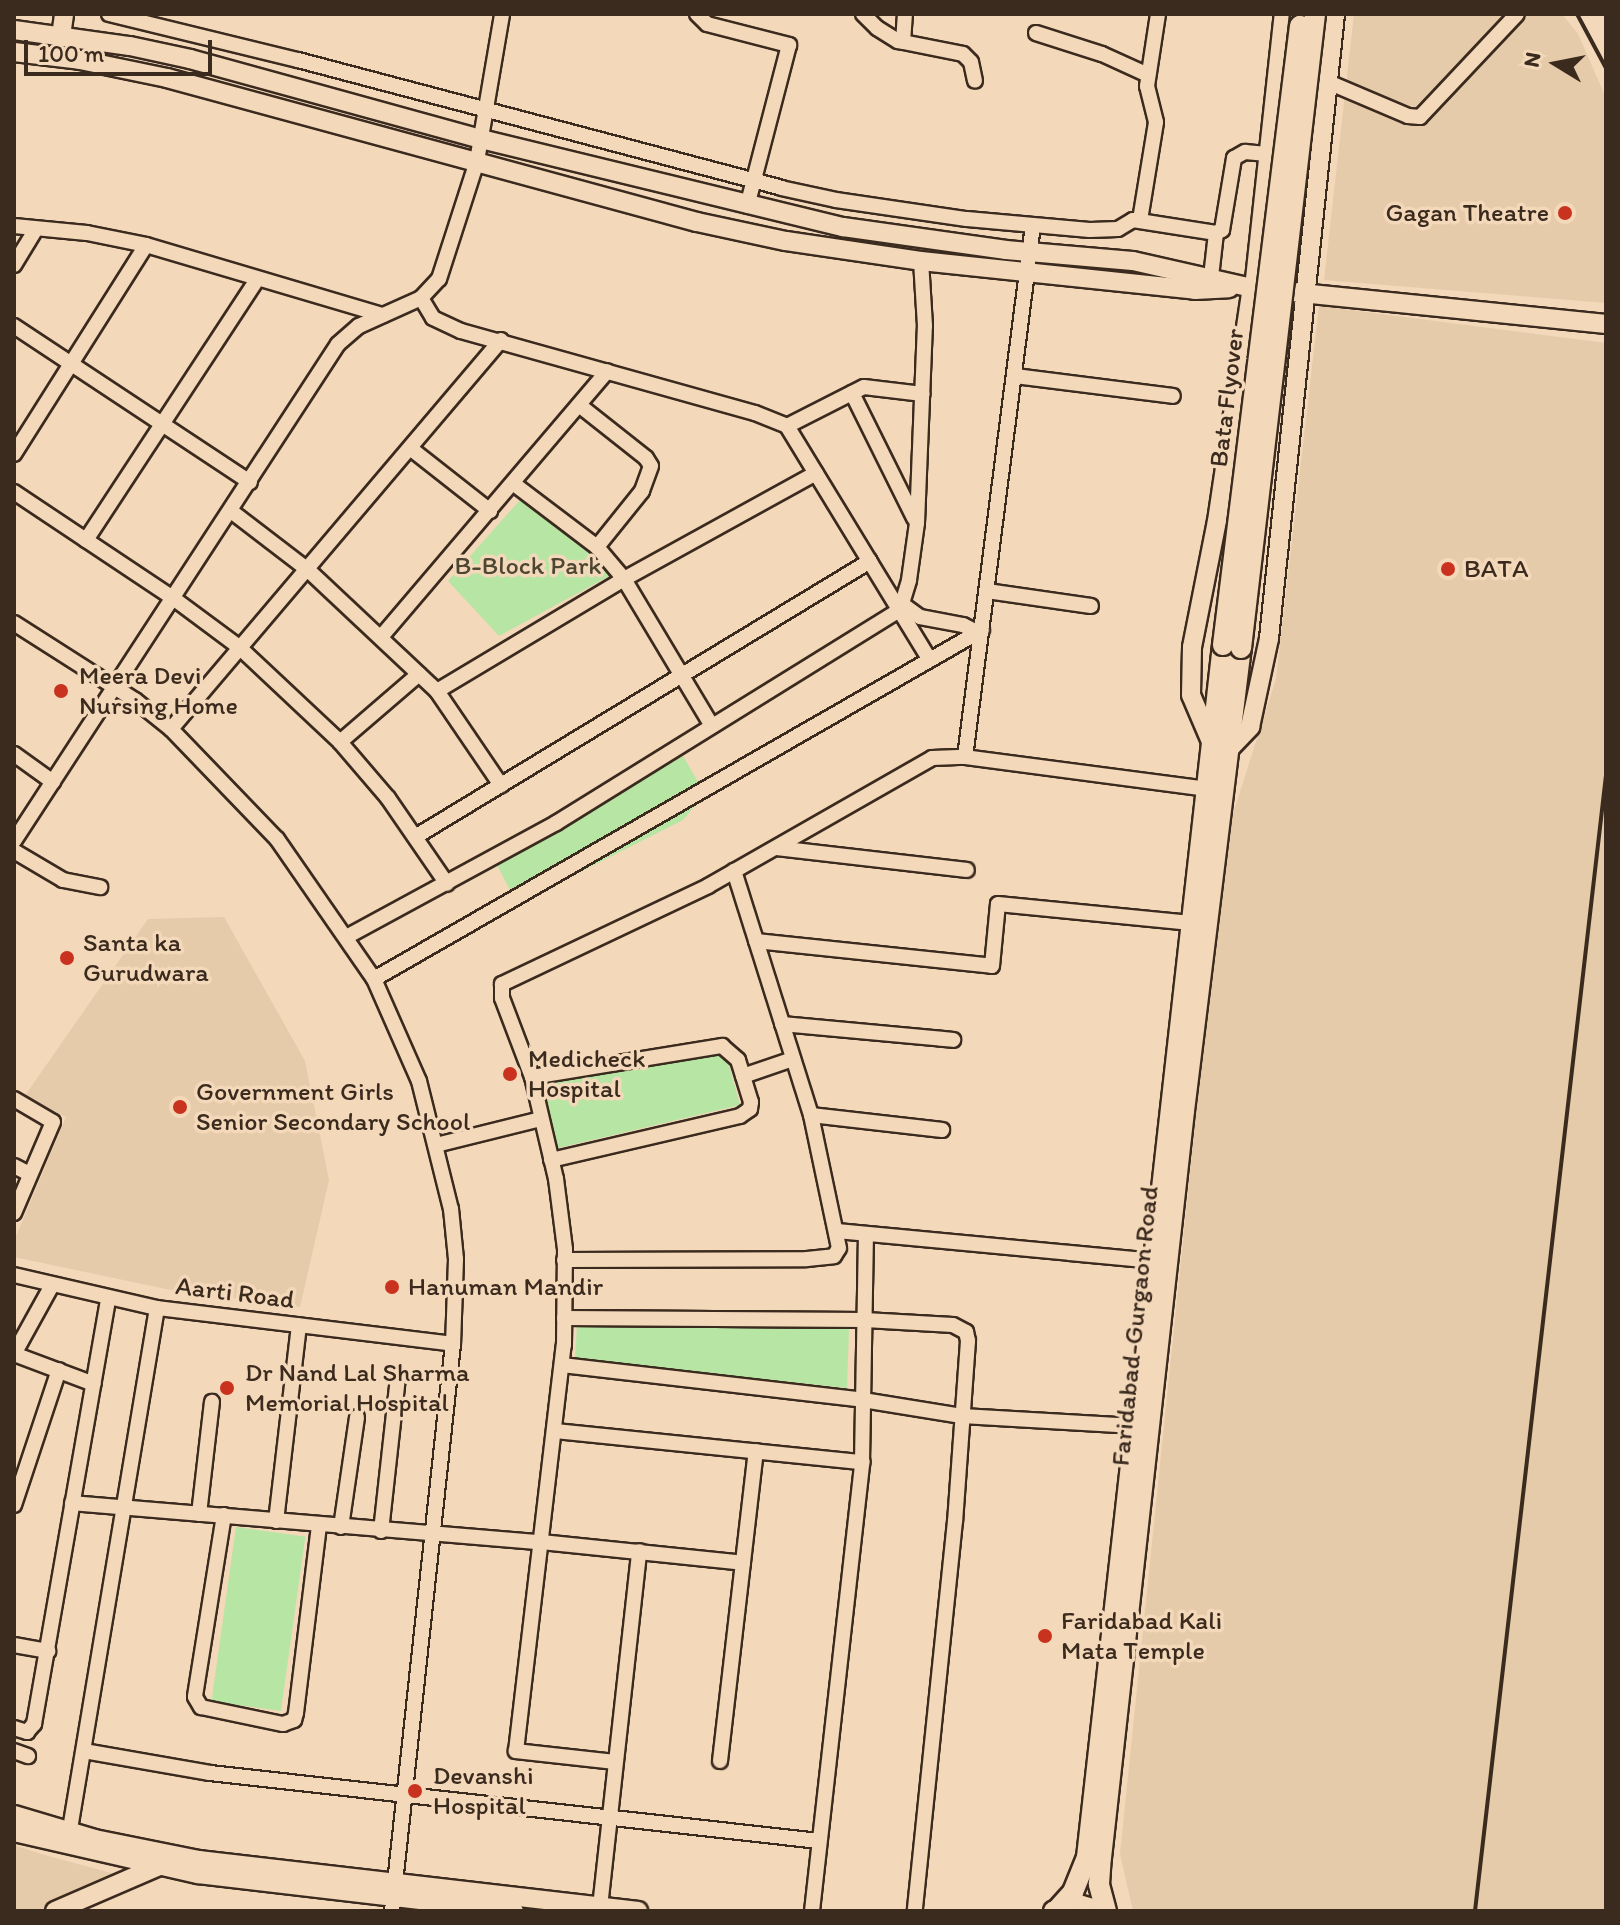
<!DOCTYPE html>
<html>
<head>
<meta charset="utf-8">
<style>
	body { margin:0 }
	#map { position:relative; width:1620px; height:1925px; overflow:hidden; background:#f3d8ba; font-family:Itim,sans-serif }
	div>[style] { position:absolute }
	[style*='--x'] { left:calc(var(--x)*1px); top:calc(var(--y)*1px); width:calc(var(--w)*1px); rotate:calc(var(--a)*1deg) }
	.built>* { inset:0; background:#e5cba9 }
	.green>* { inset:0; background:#b6e5a4; transform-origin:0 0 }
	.roads { filter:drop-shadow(2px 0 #3b2a1e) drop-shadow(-2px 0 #3b2a1e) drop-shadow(0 2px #3b2a1e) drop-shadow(0 -2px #3b2a1e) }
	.minor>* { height:14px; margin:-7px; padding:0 7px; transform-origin:7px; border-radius:7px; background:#f3d8ba }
	.tertiary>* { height:18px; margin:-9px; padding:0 9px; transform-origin:9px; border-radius:9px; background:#f3d8ba }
	.secondary>* { height:20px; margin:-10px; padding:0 10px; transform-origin:10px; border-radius:10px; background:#f3d8ba }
	.rail>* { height:4px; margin:-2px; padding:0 2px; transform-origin:2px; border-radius:2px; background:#3b2a1e }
	.bridges { filter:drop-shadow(2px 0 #3b2a1e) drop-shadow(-2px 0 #3b2a1e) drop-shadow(0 2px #3b2a1e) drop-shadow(0 -2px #3b2a1e) }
	.secondary-bridge>* { height:20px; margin:-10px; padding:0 10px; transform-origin:10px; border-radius:10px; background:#f3d8ba }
	.dots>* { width:22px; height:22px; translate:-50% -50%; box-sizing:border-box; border:4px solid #f3d8ba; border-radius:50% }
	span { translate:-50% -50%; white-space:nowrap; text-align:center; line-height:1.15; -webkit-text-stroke:7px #f3d8ba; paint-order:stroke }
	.poi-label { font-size:26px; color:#3b2a1e }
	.right { translate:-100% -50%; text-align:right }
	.left { translate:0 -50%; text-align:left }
	.street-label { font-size:26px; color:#3b2a1e }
	.park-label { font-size:26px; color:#4d4632 }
	.frame { position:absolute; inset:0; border:16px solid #3b2a1e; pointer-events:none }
	.north { position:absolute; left:1516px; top:24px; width:80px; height:80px; -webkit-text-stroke:6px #f3d8ba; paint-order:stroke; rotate:280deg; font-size:22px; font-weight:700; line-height:32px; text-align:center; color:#3b2a1e }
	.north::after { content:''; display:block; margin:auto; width:28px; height:36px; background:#3b2a1e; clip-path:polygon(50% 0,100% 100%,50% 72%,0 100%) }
	.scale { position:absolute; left:24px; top:40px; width:188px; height:36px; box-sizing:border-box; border:4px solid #3b2a1e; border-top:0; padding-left:10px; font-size:24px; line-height:28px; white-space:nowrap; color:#3b2a1e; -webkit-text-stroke:6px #f3d8ba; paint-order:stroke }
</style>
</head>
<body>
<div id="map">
	<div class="built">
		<i style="clip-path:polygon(1354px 14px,1562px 14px,1578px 34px,1606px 98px,1606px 303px,1324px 280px)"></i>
		<i style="clip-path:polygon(1319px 306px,1606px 343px,1606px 1911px,1133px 1911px,1120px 1854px,1224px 842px,1276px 679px)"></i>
		<i style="clip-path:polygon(224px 917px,305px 1061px,329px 1180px,300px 1307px,166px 1289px,14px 1257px,14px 1241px,66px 1117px,24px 1097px,148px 919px)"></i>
		<i style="clip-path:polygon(14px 1845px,41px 1854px,119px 1875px,46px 1911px,14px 1911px)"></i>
	</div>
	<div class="green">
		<i style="clip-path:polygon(521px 499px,615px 573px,499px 636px,448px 581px)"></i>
		<i style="clip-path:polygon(683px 756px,705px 794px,683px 820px,517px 904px,497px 865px)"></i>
		<i style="clip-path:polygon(725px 1051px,740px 1105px,558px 1148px,540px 1082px)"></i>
		<i style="clip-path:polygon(577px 1325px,849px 1328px,847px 1388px,575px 1359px)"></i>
		<i style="left:236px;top:1527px;width:70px;height:176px;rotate:8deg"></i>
	</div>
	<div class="roads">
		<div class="minor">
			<i style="--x:109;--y:14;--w:195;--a:13.7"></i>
			<i style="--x:298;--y:60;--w:500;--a:14.8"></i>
			<i style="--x:781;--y:188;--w:56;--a:12.3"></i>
			<i style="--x:836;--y:200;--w:132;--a:8.3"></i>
			<i style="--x:967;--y:219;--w:123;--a:5.1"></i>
			<i style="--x:1090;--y:230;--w:28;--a:-2"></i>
			<i style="--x:1118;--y:229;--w:17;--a:-31"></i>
			<i style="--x:1133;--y:220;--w:84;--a:8.9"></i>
			<i style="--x:1216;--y:233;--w:7;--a:-27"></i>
			<i style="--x:1222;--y:230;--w:73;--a:-80.5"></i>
			<i style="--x:1234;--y:158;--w:13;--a:-29"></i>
			<i style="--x:1245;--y:152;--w:22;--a:5"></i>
			<i style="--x:697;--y:14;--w:14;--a:45"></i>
			<i style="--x:707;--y:24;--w:85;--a:14.4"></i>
			<i style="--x:789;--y:45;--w:166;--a:104.6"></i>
			<i style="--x:863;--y:14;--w:20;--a:45"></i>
			<i style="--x:877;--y:28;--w:25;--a:32"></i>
			<i style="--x:898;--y:41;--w:66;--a:11.3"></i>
			<i style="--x:963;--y:54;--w:11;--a:45"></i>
			<i style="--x:971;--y:62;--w:19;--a:78"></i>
			<i style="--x:1036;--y:33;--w:69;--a:17.7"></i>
			<i style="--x:1102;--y:54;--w:51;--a:24.5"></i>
			<i style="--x:903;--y:42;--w:28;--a:-86"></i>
			<i style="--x:1328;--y:82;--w:87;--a:23"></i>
			<i style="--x:1408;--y:116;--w:12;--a:5"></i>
			<i style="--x:1420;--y:117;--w:141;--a:-46.7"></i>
			<i style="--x:1140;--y:220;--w:99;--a:-80.7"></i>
			<i style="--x:1156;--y:122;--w:37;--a:-104"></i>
			<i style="--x:1147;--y:86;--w:73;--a:-81.3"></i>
			<i style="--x:14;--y:226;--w:73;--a:5.5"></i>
			<i style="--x:87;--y:233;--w:60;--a:11.5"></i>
			<i style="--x:146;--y:245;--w:247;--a:16.5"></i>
			<i style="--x:14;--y:265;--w:42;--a:-58.6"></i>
			<i style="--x:1211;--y:277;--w:44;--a:-83.5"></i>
			<i style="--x:1252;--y:288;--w:276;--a:-83.8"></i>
			<i style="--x:421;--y:298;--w:23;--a:59"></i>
			<i style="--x:433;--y:318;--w:31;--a:25"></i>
			<i style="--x:461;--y:331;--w:305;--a:15.6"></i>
			<i style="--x:755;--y:413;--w:35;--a:22"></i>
			<i style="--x:787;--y:426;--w:274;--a:58.6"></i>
			<i style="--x:14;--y:326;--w:283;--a:33.5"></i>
			<i style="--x:1015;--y:376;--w:159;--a:7.2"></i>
			<i style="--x:852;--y:393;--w:140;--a:63.6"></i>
			<i style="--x:579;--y:405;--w:85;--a:38.3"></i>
			<i style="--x:646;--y:458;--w:9;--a:58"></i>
			<i style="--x:651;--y:466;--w:27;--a:110"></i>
			<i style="--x:642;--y:491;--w:72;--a:128.8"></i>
			<i style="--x:787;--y:426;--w:86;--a:-26.9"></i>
			<i style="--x:864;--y:387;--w:59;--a:6.8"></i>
			<i style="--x:410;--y:448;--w:102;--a:38.2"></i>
			<i style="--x:14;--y:454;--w:247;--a:-57.7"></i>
			<i style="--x:514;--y:484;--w:104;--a:37.2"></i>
			<i style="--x:597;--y:547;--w:42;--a:49.8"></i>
			<i style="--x:624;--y:579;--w:171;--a:59.1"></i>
			<i style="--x:14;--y:492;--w:191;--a:33.7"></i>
			<i style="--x:173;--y:598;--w:82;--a:36.6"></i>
			<i style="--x:239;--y:647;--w:139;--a:43.2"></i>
			<i style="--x:340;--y:742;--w:74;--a:49.4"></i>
			<i style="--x:388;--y:798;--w:104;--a:55.5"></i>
			<i style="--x:231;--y:511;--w:97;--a:37.5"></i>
			<i style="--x:308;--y:570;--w:177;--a:43.2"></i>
			<i style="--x:437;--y:691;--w:114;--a:55.8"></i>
			<i style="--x:86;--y:540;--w:311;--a:-56.7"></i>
			<i style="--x:987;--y:591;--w:105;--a:8.2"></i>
			<i style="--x:902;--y:604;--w:22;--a:36"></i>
			<i style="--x:920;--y:617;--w:44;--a:10.5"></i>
			<i style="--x:963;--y:625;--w:16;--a:27"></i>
			<i style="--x:14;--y:623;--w:143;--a:32.5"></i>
			<i style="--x:135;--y:700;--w:46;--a:38.9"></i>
			<i style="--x:171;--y:729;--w:153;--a:46.1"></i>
			<i style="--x:277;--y:839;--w:170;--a:55.3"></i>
			<i style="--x:374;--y:979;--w:111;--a:66.2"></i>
			<i style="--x:419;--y:1081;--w:132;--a:76"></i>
			<i style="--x:451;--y:1209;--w:50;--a:84.3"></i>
			<i style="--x:456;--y:1259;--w:85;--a:92"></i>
			<i style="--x:453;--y:1344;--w:570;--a:96.14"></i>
			<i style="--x:381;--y:637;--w:349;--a:-49.6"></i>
			<i style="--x:437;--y:691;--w:218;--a:-30.9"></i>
			<i style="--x:624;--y:579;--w:219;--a:-28.9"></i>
			<i style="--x:171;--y:729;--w:510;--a:-49.69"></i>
			<i style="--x:340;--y:742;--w:104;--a:-40.7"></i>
			<i style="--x:14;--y:754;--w:48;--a:35.7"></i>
			<i style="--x:965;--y:757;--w:536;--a:-82.72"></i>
			<i style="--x:415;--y:837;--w:532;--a:-31.24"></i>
			<i style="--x:14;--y:841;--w:593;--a:-56.9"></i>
			<i style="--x:338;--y:344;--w:28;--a:-41"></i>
			<i style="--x:359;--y:326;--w:68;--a:-24.3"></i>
			<i style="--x:421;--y:298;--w:26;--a:-47"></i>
			<i style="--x:439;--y:279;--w:124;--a:-72.1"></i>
			<i style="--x:477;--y:161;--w:149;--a:-80.3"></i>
			<i style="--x:777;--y:848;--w:191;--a:6.6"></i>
			<i style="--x:14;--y:851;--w:57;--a:30.6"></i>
			<i style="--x:63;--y:880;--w:38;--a:11"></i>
			<i style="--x:348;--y:936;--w:237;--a:-28.5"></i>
			<i style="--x:556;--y:823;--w:405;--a:-31.8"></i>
			<i style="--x:900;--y:610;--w:31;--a:-73"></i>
			<i style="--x:909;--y:580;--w:58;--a:-82"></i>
			<i style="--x:917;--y:523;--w:197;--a:-87.7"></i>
			<i style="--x:925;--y:326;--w:65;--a:-93.5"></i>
			<i style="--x:756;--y:941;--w:237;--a:6"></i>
			<i style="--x:992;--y:966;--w:62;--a:-84.5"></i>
			<i style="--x:998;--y:904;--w:194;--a:5.6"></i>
			<i style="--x:374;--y:979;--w:701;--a:-29.86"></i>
			<i style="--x:782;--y:1024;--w:172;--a:5.3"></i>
			<i style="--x:743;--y:1076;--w:53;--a:-18.8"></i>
			<i style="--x:532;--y:1077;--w:193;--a:-9.3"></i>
			<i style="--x:722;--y:1046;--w:21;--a:41"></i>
			<i style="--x:738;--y:1060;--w:44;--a:72.8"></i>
			<i style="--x:751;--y:1102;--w:7;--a:98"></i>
			<i style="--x:750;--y:1109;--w:12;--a:145"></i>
			<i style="--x:740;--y:1116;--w:194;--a:166.9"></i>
			<i style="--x:14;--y:1099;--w:45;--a:30.5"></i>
			<i style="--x:53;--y:1122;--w:99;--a:113.2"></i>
			<i style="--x:811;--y:1115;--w:132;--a:6.5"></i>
			<i style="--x:436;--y:1145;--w:108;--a:-13.9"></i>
			<i style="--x:14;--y:1166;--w:18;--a:27"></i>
			<i style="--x:837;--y:1231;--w:327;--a:5.4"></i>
			<i style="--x:564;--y:1260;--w:243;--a:-0.2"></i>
			<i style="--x:807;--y:1259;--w:27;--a:-6"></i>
			<i style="--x:834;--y:1256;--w:9;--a:-58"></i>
			<i style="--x:839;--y:1248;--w:136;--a:-101.9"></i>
			<i style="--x:811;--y:1115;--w:256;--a:-107.5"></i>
			<i style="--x:14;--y:1275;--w:147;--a:13"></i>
			<i style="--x:157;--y:1308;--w:298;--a:6.9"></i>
			<i style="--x:564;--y:1318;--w:301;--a:0.4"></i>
			<i style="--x:865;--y:1320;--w:88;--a:3.3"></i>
			<i style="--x:953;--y:1325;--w:15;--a:28"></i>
			<i style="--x:966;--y:1332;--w:9;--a:77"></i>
			<i style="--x:968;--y:1341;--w:180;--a:94.1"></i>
			<i style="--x:955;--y:1521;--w:392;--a:95.9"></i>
			<i style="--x:14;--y:1354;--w:85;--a:20.6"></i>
			<i style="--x:14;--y:1354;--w:77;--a:-61.1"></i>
			<i style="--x:562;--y:1365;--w:303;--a:6.6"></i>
			<i style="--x:863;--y:1400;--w:100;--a:9.2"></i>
			<i style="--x:962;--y:1416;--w:173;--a:3.3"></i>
			<i style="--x:555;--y:1431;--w:309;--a:5.8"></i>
			<i style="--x:72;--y:1503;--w:471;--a:4.8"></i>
			<i style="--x:541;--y:1542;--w:203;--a:5.9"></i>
			<i style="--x:14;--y:1505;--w:142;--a:-71.6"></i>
			<i style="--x:199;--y:1514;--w:113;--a:-83.4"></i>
			<i style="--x:224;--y:1515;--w:184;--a:99.1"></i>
			<i style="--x:195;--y:1697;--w:12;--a:59"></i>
			<i style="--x:201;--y:1707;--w:84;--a:11.7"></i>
			<i style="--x:283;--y:1724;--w:12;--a:-20"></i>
			<i style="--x:294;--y:1720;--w:7;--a:-74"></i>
			<i style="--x:296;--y:1713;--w:188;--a:-83"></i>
			<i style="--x:276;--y:1521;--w:197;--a:-83.3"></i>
			<i style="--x:341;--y:1527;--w:111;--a:-81.7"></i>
			<i style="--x:381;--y:1531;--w:156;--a:-83.7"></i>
			<i style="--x:14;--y:1645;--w:35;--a:10"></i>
			<i style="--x:14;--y:1728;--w:14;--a:17"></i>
			<i style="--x:27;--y:1732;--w:11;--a:-49"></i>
			<i style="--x:34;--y:1724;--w:432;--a:-80.1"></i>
			<i style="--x:14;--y:1751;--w:15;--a:20"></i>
			<i style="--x:84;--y:1751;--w:128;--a:9.9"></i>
			<i style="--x:210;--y:1773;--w:613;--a:6.37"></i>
			<i style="--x:720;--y:1761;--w:312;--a:-83.4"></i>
			<i style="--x:615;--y:1762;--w:100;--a:-173.7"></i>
			<i style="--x:516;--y:1751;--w:409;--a:-83.3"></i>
			<i style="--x:564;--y:1345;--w:96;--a:-89.4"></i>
			<i style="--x:565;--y:1249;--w:71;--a:-97.3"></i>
			<i style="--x:556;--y:1179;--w:105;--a:-103.2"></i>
			<i style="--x:532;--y:1077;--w:85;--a:-110.8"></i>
			<i style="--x:502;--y:998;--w:14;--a:-90"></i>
			<i style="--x:502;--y:984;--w:228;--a:-25.4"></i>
			<i style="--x:708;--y:886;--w:258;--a:-29.7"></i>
			<i style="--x:932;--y:758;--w:33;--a:-2"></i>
			<i style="--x:965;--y:757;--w:253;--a:7.5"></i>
			<i style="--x:68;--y:1841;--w:540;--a:-80.52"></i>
			<i style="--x:600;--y:1907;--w:358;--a:-83.7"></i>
			<i style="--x:812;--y:1911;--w:452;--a:-83.6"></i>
			<i style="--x:862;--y:1462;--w:228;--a:-89"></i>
		</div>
		<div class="tertiary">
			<i style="--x:14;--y:30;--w:117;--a:7.9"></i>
			<i style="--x:130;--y:46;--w:61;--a:12.2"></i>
			<i style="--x:190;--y:59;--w:302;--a:15.4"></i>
			<i style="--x:481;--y:139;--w:373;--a:13.7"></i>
			<i style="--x:843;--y:227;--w:165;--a:8"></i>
			<i style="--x:1006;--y:250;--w:127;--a:5"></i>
			<i style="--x:1133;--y:261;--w:122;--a:12.8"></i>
			<i style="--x:1252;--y:288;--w:356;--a:5.8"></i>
			<i style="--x:61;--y:36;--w:22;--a:-82"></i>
			<i style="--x:14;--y:52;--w:66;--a:6.9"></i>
			<i style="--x:80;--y:60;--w:89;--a:11.7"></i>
			<i style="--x:167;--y:78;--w:549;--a:15.2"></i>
			<i style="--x:697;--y:222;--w:91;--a:12.1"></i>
			<i style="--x:786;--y:241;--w:136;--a:8.4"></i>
			<i style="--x:921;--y:261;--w:276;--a:6"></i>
			<i style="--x:1195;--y:290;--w:34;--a:-3"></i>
			<i style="--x:1212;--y:744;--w:53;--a:-113.2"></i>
			<i style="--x:1191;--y:695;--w:48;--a:-88.8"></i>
			<i style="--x:1192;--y:647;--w:128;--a:-78.8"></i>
			<i style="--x:1217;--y:521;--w:236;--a:-81.5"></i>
			<i style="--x:1231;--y:747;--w:28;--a:-46"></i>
			<i style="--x:1250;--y:727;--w:91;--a:-77.9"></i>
			<i style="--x:1269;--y:638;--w:627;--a:-83.96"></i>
			<i style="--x:14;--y:1815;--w:84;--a:16.5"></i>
			<i style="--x:95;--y:1839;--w:106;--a:11.4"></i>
			<i style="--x:199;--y:1860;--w:442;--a:6.6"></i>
			<i style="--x:14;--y:1832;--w:189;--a:12.9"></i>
			<i style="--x:198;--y:1874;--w:318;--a:6.7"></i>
			<i style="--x:55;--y:1911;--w:113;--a:-23.4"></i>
		</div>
		<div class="secondary">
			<i style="--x:1057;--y:1910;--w:24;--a:-48"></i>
			<i style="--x:1073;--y:1892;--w:38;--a:-68"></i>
			<i style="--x:1087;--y:1857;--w:1220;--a:-83.6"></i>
			<i style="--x:1054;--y:1911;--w:28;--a:-10"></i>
			<i style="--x:1082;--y:1906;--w:19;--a:16"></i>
			<i style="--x:1106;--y:1911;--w:28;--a:-105"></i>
			<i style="--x:1099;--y:1884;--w:26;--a:-86"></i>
			<i style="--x:1101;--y:1858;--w:752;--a:-83.66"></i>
			<i style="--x:1184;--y:1111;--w:466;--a:-83"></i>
		</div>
	</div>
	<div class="rail">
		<i style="--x:1577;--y:14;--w:61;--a:61.8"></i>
		<i style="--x:1475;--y:1911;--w:1143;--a:-83.42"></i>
	</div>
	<div class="bridges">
		<div class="secondary-bridge">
			<i style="--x:1223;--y:645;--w:624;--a:-82.91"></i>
			<i style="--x:1241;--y:648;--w:638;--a:-83.34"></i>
		</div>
	</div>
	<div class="dots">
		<i style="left:1565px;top:213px;background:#c8321e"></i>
		<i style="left:1448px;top:569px;background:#c8321e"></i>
		<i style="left:61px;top:691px;background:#c8321e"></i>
		<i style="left:67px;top:958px;background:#c8321e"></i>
		<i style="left:510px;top:1074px;background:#c8321e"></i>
		<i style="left:180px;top:1107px;background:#c8321e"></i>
		<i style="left:392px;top:1287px;background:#c8321e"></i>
		<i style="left:227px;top:1388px;background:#c8321e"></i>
		<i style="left:1045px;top:1636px;background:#c8321e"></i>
		<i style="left:415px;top:1791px;background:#c8321e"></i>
	</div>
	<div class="poi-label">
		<span class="right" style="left:1549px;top:213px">Gagan Theatre</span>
		<span class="left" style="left:1464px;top:569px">BATA</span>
		<span class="left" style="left:79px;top:691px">Meera Devi<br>Nursing Home</span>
		<span class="left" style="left:83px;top:958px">Santa ka<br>Gurudwara</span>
		<span class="left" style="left:528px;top:1074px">Medicheck<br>Hospital</span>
		<span class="left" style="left:196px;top:1107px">Government Girls<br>Senior Secondary School</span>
		<span class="left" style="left:408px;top:1287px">Hanuman Mandir</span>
		<span class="left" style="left:245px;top:1388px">Dr Nand Lal Sharma<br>Memorial Hospital</span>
		<span class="left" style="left:1061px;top:1636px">Faridabad Kali<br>Mata Temple</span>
		<span class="left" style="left:433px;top:1791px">Devanshi<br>Hospital</span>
	</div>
	<div class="street-label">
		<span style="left:1227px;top:398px;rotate:-83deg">Bata Flyover</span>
		<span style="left:235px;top:1293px;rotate:7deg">Aarti Road</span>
		<span style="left:1135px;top:1326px;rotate:-84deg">Faridabad-Gurgaon Road</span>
	</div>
	<div class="park-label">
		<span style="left:528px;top:566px">B-Block Park</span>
	</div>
	<div class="frame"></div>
	<div class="north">N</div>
	<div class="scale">100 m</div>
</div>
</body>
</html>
